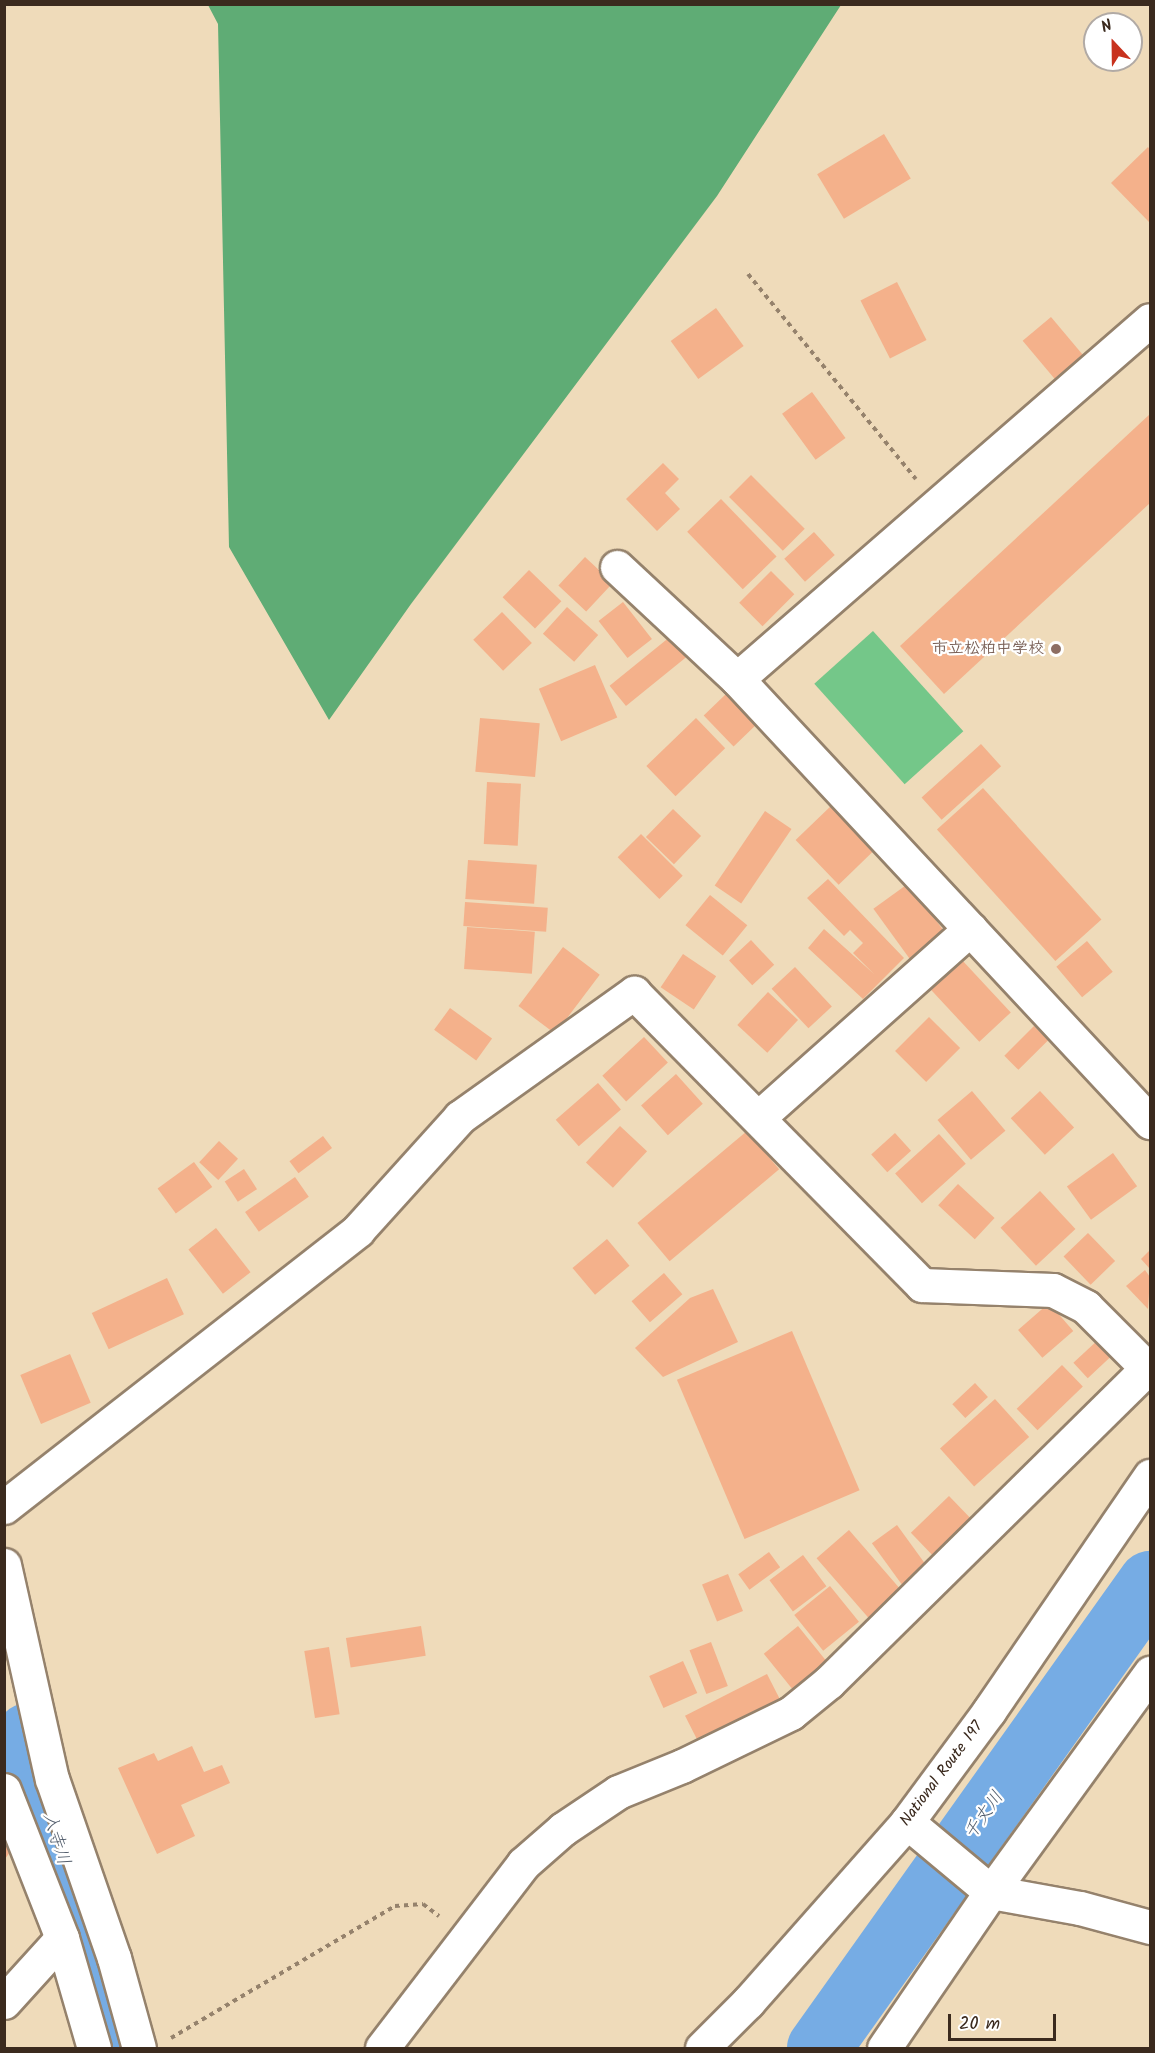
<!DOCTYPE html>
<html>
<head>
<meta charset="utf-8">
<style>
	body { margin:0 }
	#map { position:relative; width:1155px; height:2053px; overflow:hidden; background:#efdbba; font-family:Kalam,"Klee One",sans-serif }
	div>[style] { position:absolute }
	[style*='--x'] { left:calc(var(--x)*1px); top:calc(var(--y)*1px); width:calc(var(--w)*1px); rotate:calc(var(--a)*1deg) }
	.green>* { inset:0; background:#74c789; transform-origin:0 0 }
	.forest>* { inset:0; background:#5fac75 }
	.river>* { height:64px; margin:-32px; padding:0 32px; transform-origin:32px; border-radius:32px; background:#76ace4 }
	.building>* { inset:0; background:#f4b18b; transform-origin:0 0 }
	.path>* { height:4px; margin-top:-2px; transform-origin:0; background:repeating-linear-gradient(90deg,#95826c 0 4.5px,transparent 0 9px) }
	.roads { filter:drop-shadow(2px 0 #95826c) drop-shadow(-2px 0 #95826c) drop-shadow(0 2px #95826c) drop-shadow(0 -2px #95826c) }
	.minor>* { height:33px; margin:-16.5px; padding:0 16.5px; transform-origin:16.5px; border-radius:16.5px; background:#fff }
	.highway>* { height:33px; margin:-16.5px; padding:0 16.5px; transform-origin:16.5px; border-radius:16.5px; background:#fff }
	.dots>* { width:16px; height:16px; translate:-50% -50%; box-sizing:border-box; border:3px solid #fff; border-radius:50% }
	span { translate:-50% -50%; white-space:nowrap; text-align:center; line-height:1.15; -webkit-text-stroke:4.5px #fff; paint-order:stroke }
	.education-label { font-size:16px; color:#785e54; font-weight:700 }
	.right { translate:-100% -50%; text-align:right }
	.street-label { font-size:16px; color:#3b2a1e }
	.water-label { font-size:18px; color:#535e6d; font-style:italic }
	.frame { position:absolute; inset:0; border:6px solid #3b2a1e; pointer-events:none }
	.north { position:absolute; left:1083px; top:12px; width:60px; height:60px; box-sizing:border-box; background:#fff; border:2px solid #b1aaa5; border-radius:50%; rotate:338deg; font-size:16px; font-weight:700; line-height:24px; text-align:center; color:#3b2a1e }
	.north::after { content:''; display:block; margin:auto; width:21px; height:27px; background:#c8321e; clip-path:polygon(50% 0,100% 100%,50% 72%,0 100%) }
	.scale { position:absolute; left:948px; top:2014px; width:108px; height:27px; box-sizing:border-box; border:3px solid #3b2a1e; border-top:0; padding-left:8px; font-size:18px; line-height:21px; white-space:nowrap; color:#3b2a1e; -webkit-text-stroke:4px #fff; paint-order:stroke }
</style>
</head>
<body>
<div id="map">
	<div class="green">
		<i style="left:873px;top:631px;width:135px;height:79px;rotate:48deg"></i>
	</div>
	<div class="forest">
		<i style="clip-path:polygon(208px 5px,841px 5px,717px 196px,411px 604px,329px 720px,229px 547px,218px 24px)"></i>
	</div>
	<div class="river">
		<i style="--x:28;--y:1735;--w:64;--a:77.3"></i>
		<i style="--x:42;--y:1797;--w:263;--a:72.9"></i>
		<i style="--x:819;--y:2048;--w:571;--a:-54.56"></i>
	</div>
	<div class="building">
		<i style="left:884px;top:134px;width:52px;height:78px;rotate:59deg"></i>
		<i style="clip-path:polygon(1148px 147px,1150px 150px,1150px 223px,1111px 183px)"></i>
		<i style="left:897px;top:282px;width:65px;height:41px;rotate:63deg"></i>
		<i style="left:716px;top:308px;width:47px;height:56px;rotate:54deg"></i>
		<i style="left:1051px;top:317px;width:67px;height:37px;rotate:50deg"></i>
		<i style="left:812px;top:392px;width:57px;height:37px;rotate:54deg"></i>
		<i style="clip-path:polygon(1150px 414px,1150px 503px,944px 694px,900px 646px)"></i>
		<i style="clip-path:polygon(663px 463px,679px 479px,665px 493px,680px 509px,657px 531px,626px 499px)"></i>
		<i style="left:751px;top:475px;width:76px;height:31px;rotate:45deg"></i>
		<i style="left:721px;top:499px;width:80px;height:47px;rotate:46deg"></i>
		<i style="left:814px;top:532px;width:31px;height:40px;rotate:48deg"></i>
		<i style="left:585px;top:557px;width:38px;height:39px;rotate:43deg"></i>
		<i style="left:529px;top:570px;width:45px;height:38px;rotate:44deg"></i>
		<i style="left:771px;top:571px;width:33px;height:45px;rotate:45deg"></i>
		<i style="left:623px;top:602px;width:47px;height:31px;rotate:52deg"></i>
		<i style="left:567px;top:607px;width:42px;height:36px;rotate:42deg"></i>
		<i style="left:502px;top:612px;width:43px;height:40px;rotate:46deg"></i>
		<i style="left:671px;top:636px;width:26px;height:79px;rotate:51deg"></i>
		<i style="left:595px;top:665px;width:57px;height:61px;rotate:67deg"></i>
		<i style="left:726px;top:694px;width:43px;height:31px;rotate:46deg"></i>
		<i style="left:480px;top:718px;width:60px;height:54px;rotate:5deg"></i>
		<i style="left:696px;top:718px;width:42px;height:69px;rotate:46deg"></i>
		<i style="left:981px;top:744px;width:30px;height:80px;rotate:48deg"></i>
		<i style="left:487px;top:782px;width:34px;height:62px;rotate:3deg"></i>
		<i style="left:983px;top:788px;width:177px;height:62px;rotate:48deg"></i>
		<i style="left:833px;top:804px;width:62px;height:52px;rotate:46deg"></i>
		<i style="left:673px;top:809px;width:39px;height:39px;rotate:44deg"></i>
		<i style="left:765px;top:811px;width:32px;height:90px;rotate:34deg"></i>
		<i style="left:641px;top:834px;width:59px;height:33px;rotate:45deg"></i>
		<i style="left:468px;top:860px;width:69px;height:39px;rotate:4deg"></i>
		<i style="clip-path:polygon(828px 879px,904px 958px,863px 999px,808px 948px,824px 929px,874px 974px,853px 953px,863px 943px,850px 930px,844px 936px,807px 898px)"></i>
		<i style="left:909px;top:883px;width:62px;height:44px;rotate:54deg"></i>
		<i style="left:710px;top:895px;width:48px;height:39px;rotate:39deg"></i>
		<i style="left:465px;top:902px;width:83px;height:24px;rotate:4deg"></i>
		<i style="left:467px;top:927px;width:68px;height:42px;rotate:4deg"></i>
		<i style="left:751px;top:940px;width:34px;height:30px;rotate:47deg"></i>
		<i style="left:1087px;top:941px;width:40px;height:40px;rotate:50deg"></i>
		<i style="left:563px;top:947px;width:46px;height:74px;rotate:37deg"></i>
		<i style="left:683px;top:954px;width:40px;height:40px;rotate:34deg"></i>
		<i style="left:961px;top:959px;width:73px;height:43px;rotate:47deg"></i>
		<i style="left:795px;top:967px;width:54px;height:32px;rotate:47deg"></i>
		<i style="left:768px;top:992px;width:41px;height:45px;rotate:43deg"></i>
		<i style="left:450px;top:1008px;width:52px;height:27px;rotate:36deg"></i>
		<i style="left:929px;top:1017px;width:44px;height:48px;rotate:45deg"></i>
		<i style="left:1034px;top:1026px;width:20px;height:42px;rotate:45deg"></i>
		<i style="left:644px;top:1037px;width:35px;height:57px;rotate:47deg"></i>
		<i style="left:676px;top:1074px;width:40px;height:47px;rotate:48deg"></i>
		<i style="left:598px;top:1083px;width:35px;height:56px;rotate:49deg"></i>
		<i style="left:972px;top:1091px;width:52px;height:45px;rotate:50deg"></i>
		<i style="left:1040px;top:1091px;width:50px;height:40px;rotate:47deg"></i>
		<i style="left:620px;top:1126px;width:37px;height:50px;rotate:43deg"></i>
		<i style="left:747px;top:1131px;width:50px;height:143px;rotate:50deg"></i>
		<i style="left:895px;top:1133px;width:24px;height:32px;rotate:48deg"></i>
		<i style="left:939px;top:1134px;width:40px;height:59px;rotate:48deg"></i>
		<i style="left:323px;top:1136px;width:15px;height:42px;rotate:53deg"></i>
		<i style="left:219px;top:1141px;width:26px;height:29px;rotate:43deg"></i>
		<i style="left:1113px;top:1153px;width:41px;height:57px;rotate:54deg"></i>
		<i style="left:194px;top:1162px;width:31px;height:45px;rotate:54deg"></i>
		<i style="left:244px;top:1169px;width:24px;height:23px;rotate:57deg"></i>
		<i style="left:295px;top:1177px;width:24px;height:61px;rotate:55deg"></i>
		<i style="left:958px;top:1184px;width:50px;height:29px;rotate:43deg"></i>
		<i style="left:1040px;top:1191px;width:52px;height:54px;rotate:47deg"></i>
		<i style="left:216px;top:1228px;width:56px;height:35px;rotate:52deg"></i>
		<i style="left:1088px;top:1233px;width:39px;height:34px;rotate:46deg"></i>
		<i style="left:607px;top:1239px;width:35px;height:45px;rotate:50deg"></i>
		<i style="clip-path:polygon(1150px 1250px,1150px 1269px,1141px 1259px)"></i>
		<i style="clip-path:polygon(1145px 1270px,1150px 1277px,1148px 1309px,1126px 1286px)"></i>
		<i style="left:664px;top:1273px;width:28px;height:43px;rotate:49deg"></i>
		<i style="left:167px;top:1278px;width:40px;height:83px;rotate:65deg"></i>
		<i style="clip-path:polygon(713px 1289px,738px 1342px,663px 1377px,635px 1348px,690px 1298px)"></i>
		<i style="left:1049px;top:1303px;width:37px;height:41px;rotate:49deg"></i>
		<i style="left:792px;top:1331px;width:173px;height:125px;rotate:67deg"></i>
		<i style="left:1099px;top:1339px;width:21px;height:35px;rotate:47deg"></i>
		<i style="left:70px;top:1354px;width:53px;height:54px;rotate:67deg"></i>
		<i style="left:1062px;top:1365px;width:30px;height:63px;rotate:46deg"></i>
		<i style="left:975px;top:1383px;width:19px;height:31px;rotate:47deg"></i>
		<i style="left:995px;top:1399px;width:51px;height:74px;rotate:48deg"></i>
		<i style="left:949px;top:1496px;width:45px;height:53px;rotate:46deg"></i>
		<i style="left:897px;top:1525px;width:54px;height:31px;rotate:54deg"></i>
		<i style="left:849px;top:1530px;width:82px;height:43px;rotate:49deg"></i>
		<i style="left:769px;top:1552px;width:19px;height:38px;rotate:54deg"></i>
		<i style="left:803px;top:1555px;width:39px;height:42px;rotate:53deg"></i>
		<i style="left:728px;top:1574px;width:40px;height:28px;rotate:68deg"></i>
		<i style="left:830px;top:1586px;width:46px;height:46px;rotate:51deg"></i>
		<i style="left:421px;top:1626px;width:30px;height:76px;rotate:81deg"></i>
		<i style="left:798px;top:1626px;width:45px;height:44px;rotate:51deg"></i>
		<i style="left:711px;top:1642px;width:47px;height:23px;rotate:69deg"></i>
		<i style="left:329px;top:1647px;width:68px;height:25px;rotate:81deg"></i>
		<i style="left:683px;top:1661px;width:35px;height:37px;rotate:66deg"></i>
		<i style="left:767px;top:1674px;width:38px;height:92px;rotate:63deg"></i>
		<i style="clip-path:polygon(192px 1746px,204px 1772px,222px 1765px,230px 1783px,181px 1805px,195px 1836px,157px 1854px,118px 1768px,154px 1753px,158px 1761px)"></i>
		<i style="clip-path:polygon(4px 1816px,26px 1832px,4px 1860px)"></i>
	</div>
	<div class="path">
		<i style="--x:748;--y:274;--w:265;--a:50.7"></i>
		<i style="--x:171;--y:2038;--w:260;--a:-30.5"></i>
		<i style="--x:395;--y:1906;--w:28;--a:-4"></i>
		<i style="--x:423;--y:1904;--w:20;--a:37"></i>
	</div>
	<div class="roads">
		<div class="minor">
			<i style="--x:617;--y:567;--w:164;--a:43"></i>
			<i style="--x:737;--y:679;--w:606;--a:47.01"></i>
			<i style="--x:737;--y:679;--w:547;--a:-41"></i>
			<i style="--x:759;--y:1117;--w:283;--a:-41.7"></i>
			<i style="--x:4;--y:1507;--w:449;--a:-38"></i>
			<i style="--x:358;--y:1230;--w:152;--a:-47.9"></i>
			<i style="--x:460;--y:1117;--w:214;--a:-35.5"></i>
			<i style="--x:634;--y:993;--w:410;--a:45.4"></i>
			<i style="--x:922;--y:1285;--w:131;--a:2.2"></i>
			<i style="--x:1053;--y:1290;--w:37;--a:27"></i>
			<i style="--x:1086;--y:1307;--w:86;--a:45"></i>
			<i style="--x:4;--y:1565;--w:219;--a:77.4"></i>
			<i style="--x:52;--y:1779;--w:189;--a:70.9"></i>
			<i style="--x:114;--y:1958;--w:93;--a:74.5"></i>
			<i style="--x:4;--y:1790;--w:159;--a:68.6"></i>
			<i style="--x:62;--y:1938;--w:115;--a:73.8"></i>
			<i style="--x:907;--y:1822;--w:109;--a:39.8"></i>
			<i style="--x:991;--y:1892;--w:90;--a:10.2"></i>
			<i style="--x:1080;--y:1908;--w:73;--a:15.2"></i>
			<i style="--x:4;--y:2002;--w:86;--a:-47.8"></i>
			<i style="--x:382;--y:2048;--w:232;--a:-52.5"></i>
			<i style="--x:523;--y:1864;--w:53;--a:-41.2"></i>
			<i style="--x:563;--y:1829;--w:66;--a:-33.9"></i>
			<i style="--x:618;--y:1792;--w:69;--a:-22.1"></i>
			<i style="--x:682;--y:1766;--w:121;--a:-25.9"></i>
			<i style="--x:791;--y:1713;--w:49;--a:-39.2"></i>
			<i style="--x:829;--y:1682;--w:451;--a:-44.6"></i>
			<i style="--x:884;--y:2048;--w:189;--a:-55.6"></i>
			<i style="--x:991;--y:1892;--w:271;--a:-54"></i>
		</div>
		<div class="highway">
			<i style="--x:702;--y:2048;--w:65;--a:-45"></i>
			<i style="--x:748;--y:2002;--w:240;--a:-48.5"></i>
			<i style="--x:907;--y:1822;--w:138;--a:-53.5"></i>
			<i style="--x:989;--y:1711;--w:285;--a:-55.6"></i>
		</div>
	</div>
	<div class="dots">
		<i style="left:1056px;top:649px;background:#8d6e63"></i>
	</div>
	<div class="education-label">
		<span class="right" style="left:1044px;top:649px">市立松柏中学校</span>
	</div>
	<div class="street-label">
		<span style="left:942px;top:1774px;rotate:-53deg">National Route 197</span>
	</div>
	<div class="water-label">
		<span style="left:985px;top:1816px;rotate:-55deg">千丈川</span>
		<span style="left:55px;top:1839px;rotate:73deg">入寺川</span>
	</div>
	<div class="frame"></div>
	<div class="north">N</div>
	<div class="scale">20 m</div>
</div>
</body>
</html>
